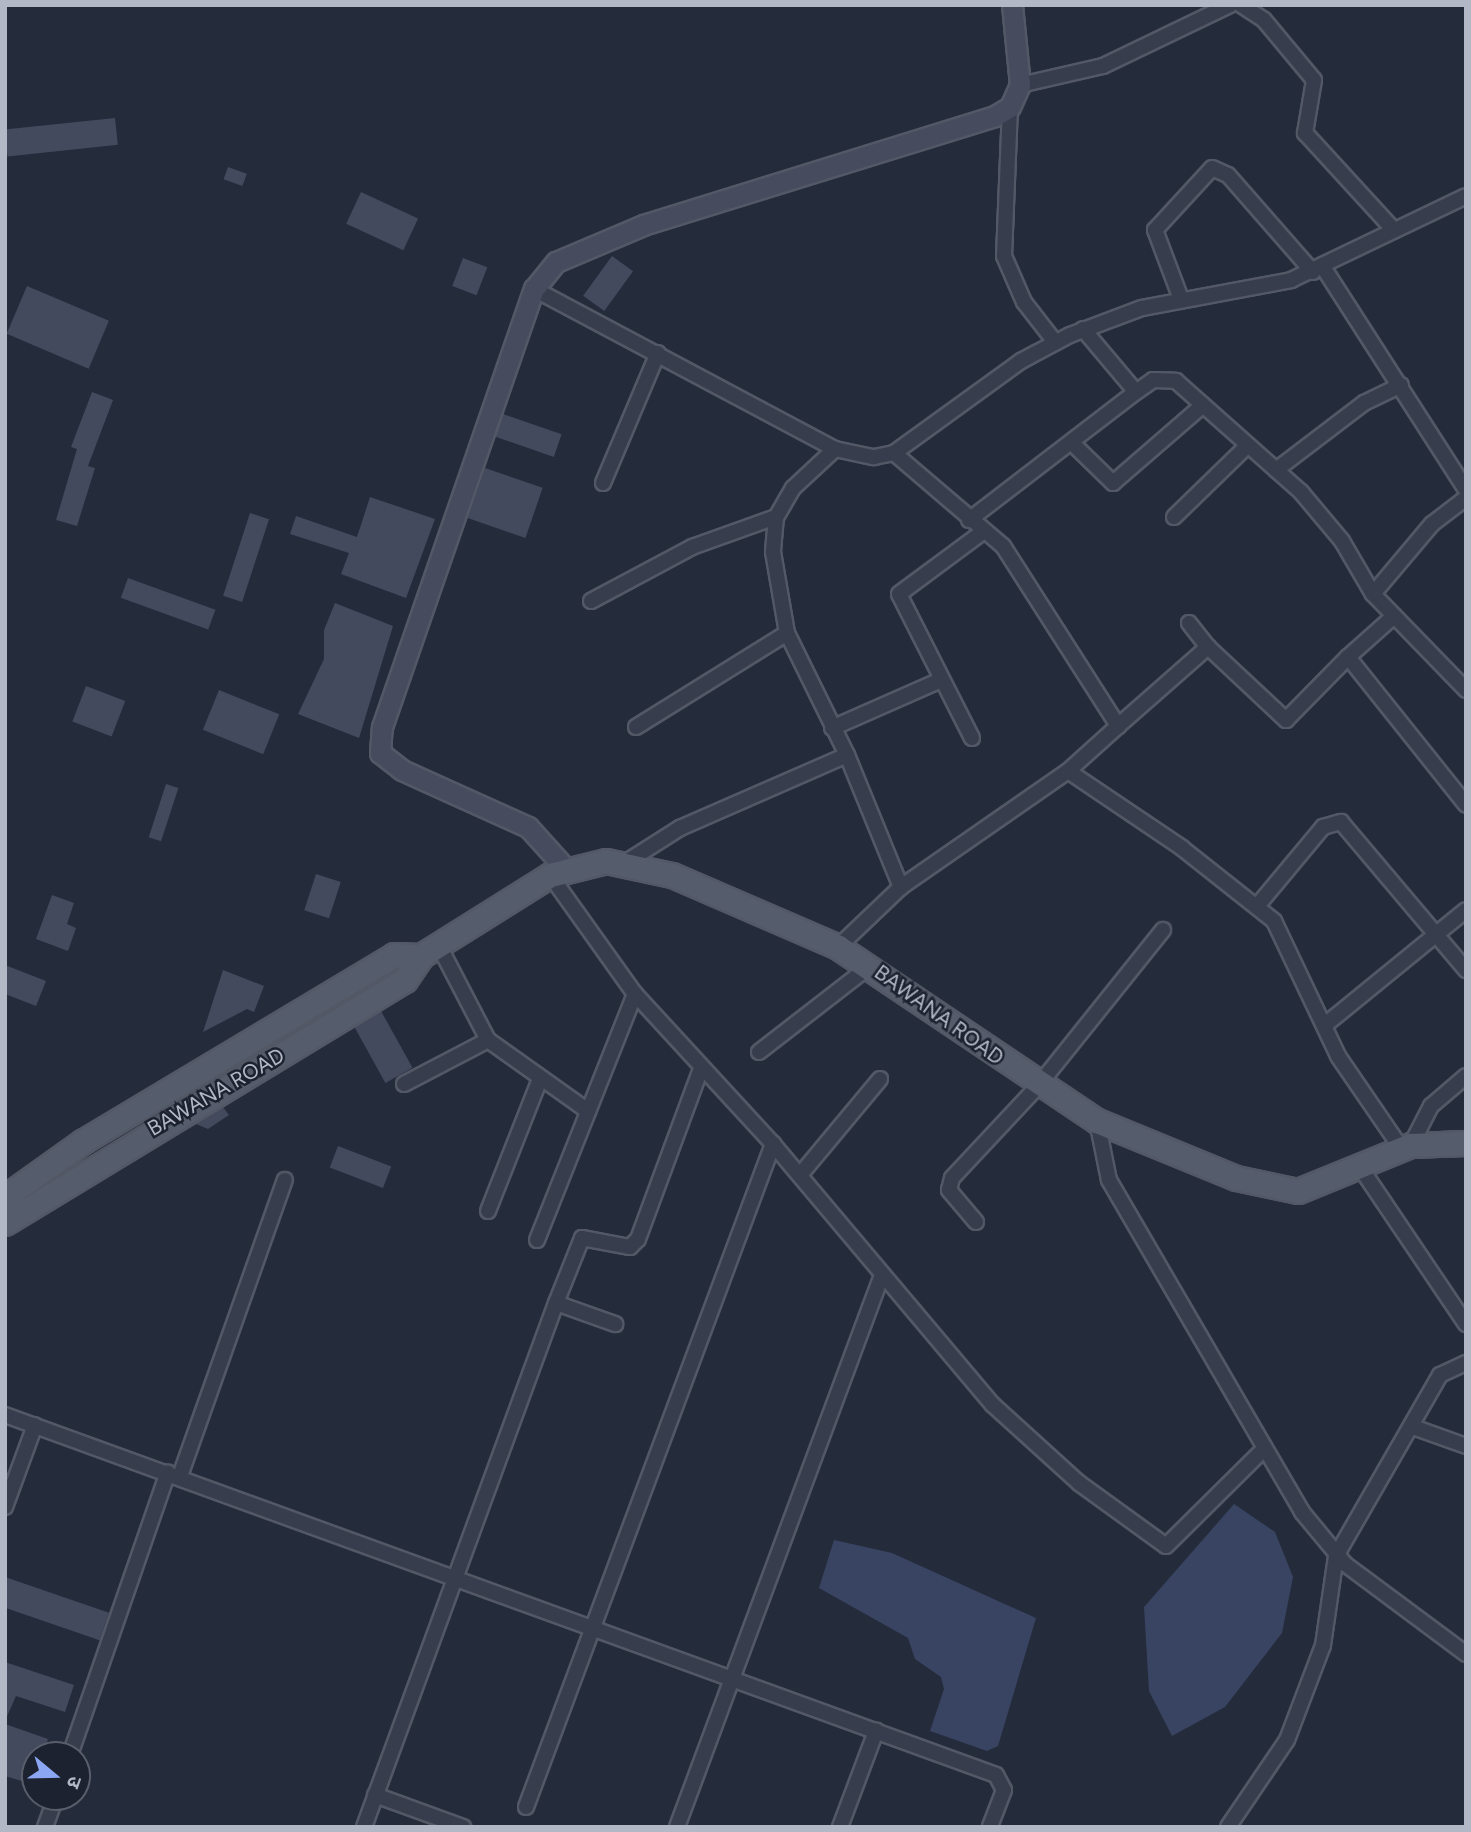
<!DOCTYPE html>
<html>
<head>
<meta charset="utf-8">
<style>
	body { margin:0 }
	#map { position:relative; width:1471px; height:1832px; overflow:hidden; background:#242b3b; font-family:Figtree,"Noto Sans Devanagari",sans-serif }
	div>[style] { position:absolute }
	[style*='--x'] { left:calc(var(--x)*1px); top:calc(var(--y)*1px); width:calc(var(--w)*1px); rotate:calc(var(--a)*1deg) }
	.water>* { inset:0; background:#384462 }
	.building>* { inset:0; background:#434a5d; transform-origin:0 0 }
	.roads { filter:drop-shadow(2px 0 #535866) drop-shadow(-2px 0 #535866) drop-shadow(0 2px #535866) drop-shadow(0 -2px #535866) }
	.street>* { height:14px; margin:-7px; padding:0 7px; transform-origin:7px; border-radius:7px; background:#373d4c }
	.secondary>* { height:19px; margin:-9.5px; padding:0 9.5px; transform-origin:9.5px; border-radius:9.5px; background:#464c5e }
	.primary>* { height:23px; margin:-11.5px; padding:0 11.5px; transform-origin:11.5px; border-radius:11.5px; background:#555c6c }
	span { translate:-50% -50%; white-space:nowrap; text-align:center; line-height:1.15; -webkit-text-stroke:5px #1d2230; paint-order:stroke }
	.street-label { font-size:21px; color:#b3b8c7 }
	.frame { position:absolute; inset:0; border:7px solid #b3b8c7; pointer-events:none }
	.north { position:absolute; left:21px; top:1741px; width:70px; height:70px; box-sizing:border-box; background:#1d2230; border:2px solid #595e6c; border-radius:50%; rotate:109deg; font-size:19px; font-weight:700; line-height:28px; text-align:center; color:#b3b8c7 }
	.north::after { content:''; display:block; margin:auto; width:24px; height:32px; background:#8ba7f4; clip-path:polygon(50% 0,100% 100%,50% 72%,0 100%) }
</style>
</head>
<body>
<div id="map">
	<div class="water">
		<i style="clip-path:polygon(1234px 1504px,1275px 1532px,1293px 1577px,1282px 1633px,1225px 1707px,1172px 1736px,1149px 1691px,1144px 1607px)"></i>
		<i style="clip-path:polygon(834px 1540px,892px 1553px,1036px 1618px,998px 1746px,987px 1751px,930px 1731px,944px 1689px,941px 1677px,915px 1659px,908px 1638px,819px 1588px)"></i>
	</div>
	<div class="building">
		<i style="left:115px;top:118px;width:27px;height:111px;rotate:84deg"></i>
		<i style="left:228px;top:167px;width:20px;height:13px;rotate:20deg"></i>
		<i style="left:361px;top:192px;width:63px;height:35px;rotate:25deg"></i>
		<i style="left:612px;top:256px;width:26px;height:49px;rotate:36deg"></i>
		<i style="left:463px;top:258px;width:26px;height:30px;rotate:21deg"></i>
		<i style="left:27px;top:286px;width:89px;height:52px;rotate:23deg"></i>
		<i style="clip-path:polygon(92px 392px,113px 400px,88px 466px,95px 468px,77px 526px,56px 520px,77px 449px,71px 447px)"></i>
		<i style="left:503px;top:414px;width:62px;height:24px;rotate:19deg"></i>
		<i style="left:485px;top:468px;width:61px;height:53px;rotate:19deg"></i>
		<i style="clip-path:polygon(370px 497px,435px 519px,406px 598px,341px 574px,349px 553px,290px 534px,296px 516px,357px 537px)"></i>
		<i style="left:250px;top:513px;width:20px;height:87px;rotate:18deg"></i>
		<i style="left:128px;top:578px;width:93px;height:21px;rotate:20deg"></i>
		<i style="clip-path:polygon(335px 603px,393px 626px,359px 738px,298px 714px,324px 659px,324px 630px)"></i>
		<i style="left:86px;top:686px;width:42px;height:38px;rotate:21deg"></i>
		<i style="left:219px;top:690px;width:65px;height:43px;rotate:22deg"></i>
		<i style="left:166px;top:784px;width:13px;height:56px;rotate:18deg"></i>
		<i style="left:316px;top:874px;width:26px;height:38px;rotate:18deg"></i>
		<i style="clip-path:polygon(52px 895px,74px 903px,67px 924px,76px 928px,68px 951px,36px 939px)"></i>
		<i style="clip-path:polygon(5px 965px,46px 981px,36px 1006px,5px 994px)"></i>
		<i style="clip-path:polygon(223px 970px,264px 986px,254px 1012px,247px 1009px,203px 1032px)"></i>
		<i style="left:381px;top:1011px;width:65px;height:31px;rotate:61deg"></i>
		<i style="clip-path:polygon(223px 1107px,229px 1115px,208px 1129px,196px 1124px)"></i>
		<i style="left:338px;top:1146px;width:57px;height:23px;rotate:21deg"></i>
		<i style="left:5px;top:1577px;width:110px;height:29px;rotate:19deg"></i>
		<i style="clip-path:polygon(5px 1662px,74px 1685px,65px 1712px,16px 1696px,5px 1721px)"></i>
		<i style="clip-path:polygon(5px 1724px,48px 1739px,43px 1755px,35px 1755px,35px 1785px,5px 1776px)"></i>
	</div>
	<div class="roads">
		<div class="street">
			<i style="--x:1241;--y:5;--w:27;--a:33"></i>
			<i style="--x:1264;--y:20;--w:78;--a:50.2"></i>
			<i style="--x:1314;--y:80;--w:54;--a:99.6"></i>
			<i style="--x:1305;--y:133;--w:130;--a:47.5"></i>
			<i style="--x:1020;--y:85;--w:85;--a:-12.9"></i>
			<i style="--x:1103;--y:66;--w:141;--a:-25.7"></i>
			<i style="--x:1010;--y:107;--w:149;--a:92.3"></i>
			<i style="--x:1004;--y:256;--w:50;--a:66.5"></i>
			<i style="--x:1024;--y:302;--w:51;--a:52.2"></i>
			<i style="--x:1323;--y:267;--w:265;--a:57.3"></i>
			<i style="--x:534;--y:289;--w:341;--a:28"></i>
			<i style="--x:835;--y:449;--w:40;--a:12"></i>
			<i style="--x:874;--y:457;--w:20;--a:-11"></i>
			<i style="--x:894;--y:453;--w:157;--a:-35.9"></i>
			<i style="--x:1021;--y:361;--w:55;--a:-28"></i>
			<i style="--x:1070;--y:335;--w:77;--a:-20.6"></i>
			<i style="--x:1142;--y:308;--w:152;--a:-10.6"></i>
			<i style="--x:1291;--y:280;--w:194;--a:-25.6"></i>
			<i style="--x:1181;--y:299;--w:74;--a:-110.6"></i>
			<i style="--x:1155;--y:230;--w:84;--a:-47.4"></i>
			<i style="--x:1212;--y:168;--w:17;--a:24"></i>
			<i style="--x:1228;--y:175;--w:129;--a:48.8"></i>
			<i style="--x:1083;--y:329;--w:82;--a:49.9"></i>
			<i style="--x:1136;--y:392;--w:21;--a:-35"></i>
			<i style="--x:1153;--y:380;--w:23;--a:2"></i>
			<i style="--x:1176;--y:381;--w:167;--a:41.6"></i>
			<i style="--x:1301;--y:492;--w:64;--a:50.1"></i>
			<i style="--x:1342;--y:541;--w:61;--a:59.7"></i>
			<i style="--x:1373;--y:594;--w:134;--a:45.9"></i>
			<i style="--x:1073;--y:444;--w:56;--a:44.3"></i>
			<i style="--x:1113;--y:483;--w:119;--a:-40.9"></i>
			<i style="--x:835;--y:449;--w:57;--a:137.1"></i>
			<i style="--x:793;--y:488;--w:34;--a:120"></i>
			<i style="--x:776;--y:517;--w:35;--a:95"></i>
			<i style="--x:773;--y:552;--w:82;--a:80.2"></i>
			<i style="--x:787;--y:633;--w:136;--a:63.8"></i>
			<i style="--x:894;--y:453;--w:143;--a:40.5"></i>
			<i style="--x:1003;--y:546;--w:214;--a:57.4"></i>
			<i style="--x:1118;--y:726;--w:67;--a:138"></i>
			<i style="--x:1068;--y:771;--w:203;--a:145.2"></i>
			<i style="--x:1276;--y:470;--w:111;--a:-37.3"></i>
			<i style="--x:1364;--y:403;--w:41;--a:-25.9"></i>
			<i style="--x:603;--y:483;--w:141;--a:-67.1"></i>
			<i style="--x:1174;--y:517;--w:103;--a:-44.2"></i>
			<i style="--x:969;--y:520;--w:210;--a:-37.5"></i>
			<i style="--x:1373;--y:594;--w:92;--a:-49.9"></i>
			<i style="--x:1432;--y:524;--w:43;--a:-37.4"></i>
			<i style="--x:591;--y:601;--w:115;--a:-28.1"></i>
			<i style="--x:692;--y:547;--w:89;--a:-19.7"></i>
			<i style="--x:1394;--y:616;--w:62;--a:138.3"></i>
			<i style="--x:1348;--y:657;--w:189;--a:51.4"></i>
			<i style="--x:1189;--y:623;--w:31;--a:52"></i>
			<i style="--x:1118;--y:726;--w:120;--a:-41.3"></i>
			<i style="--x:1208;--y:647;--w:107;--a:43.1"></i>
			<i style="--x:1286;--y:720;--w:88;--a:-45.5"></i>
			<i style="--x:636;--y:727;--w:178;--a:-31.9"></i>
			<i style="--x:832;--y:728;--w:119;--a:-23.8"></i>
			<i style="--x:972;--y:738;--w:161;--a:-116.9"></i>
			<i style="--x:899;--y:594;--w:106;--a:-36.5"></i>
			<i style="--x:1068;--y:771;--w:138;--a:34"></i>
			<i style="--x:1182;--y:848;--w:117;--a:38.4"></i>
			<i style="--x:1274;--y:921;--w:149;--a:64.6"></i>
			<i style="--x:1338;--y:1056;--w:112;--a:55.6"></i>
			<i style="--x:628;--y:861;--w:62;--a:-32.4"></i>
			<i style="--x:680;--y:828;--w:182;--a:-23.6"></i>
			<i style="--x:847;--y:755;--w:143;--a:67.8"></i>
			<i style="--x:901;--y:887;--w:87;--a:136.4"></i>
			<i style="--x:550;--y:875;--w:146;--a:54.5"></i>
			<i style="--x:635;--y:994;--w:204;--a:47.4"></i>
			<i style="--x:773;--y:1144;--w:341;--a:49.9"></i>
			<i style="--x:993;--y:1405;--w:116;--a:42.2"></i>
			<i style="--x:1079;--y:1483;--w:107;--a:35.9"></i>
			<i style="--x:1166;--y:1546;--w:135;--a:-44.7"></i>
			<i style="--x:1258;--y:905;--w:102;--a:-50.2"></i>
			<i style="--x:1323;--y:827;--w:19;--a:-16"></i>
			<i style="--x:1341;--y:822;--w:194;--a:49.8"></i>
			<i style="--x:438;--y:944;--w:108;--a:62.5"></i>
			<i style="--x:488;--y:1040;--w:123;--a:35.4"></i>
			<i style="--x:1325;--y:1025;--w:182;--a:-39.2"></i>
			<i style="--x:759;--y:1052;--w:142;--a:-37.8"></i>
			<i style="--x:404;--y:1084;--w:95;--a:-27.6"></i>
			<i style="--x:1097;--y:1121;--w:60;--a:78.5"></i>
			<i style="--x:1109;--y:1180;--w:384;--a:59.8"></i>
			<i style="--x:1302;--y:1512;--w:67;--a:50.4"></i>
			<i style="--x:1345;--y:1564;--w:151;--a:36.6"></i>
			<i style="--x:1411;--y:1145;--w:44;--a:-62.9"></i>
			<i style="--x:1431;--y:1106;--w:46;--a:-40.6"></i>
			<i style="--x:1362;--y:1170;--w:186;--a:56"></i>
			<i style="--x:800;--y:1175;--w:125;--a:-50.2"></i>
			<i style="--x:488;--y:1211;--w:142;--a:-68.5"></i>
			<i style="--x:976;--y:1222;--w:42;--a:-130.2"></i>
			<i style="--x:949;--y:1190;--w:12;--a:-76"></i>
			<i style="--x:952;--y:1178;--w:126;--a:-46.9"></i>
			<i style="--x:1038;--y:1086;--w:200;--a:-51.3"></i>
			<i style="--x:537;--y:1240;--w:265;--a:-68.3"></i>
			<i style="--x:556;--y:1303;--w:70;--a:-68.2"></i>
			<i style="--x:582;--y:1238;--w:49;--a:10.6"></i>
			<i style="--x:630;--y:1247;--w:11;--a:-45"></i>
			<i style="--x:638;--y:1239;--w:181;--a:-69.7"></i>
			<i style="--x:5;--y:1415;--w:1054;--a:19.96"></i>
			<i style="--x:996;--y:1775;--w:17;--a:62"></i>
			<i style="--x:1004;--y:1790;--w:40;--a:111"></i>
			<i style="--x:1413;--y:1427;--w:56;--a:19.7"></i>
			<i style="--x:180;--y:1476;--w:314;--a:-70.5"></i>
			<i style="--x:5;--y:1507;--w:87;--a:-69.9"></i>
			<i style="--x:70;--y:1755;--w:299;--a:-70.9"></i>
			<i style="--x:375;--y:1795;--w:94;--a:20"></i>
			<i style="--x:526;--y:1807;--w:708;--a:-69.57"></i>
			<i style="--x:45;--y:1827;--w:32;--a:-70"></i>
			<i style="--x:364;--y:1827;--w:558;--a:-69.88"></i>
			<i style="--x:556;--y:1303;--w:63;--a:19.6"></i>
			<i style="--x:677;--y:1827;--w:589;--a:-69.63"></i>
			<i style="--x:840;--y:1827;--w:103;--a:-69.4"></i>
			<i style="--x:1228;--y:1827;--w:105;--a:-55.9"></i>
			<i style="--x:1287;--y:1740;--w:102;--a:-69.2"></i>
			<i style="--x:1323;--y:1645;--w:90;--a:-81.7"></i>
			<i style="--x:1336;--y:1556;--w:209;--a:-60.1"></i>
			<i style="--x:1440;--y:1375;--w:29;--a:-25"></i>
		</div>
		<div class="secondary">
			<i style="--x:566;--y:869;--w:57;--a:-132.1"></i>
			<i style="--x:528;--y:827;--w:138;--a:-155.7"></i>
			<i style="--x:402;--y:770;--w:28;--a:-142"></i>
			<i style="--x:380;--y:753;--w:26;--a:-86"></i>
			<i style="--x:382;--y:727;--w:464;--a:-70.9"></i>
			<i style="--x:534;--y:289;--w:35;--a:-51"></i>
			<i style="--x:556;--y:262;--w:95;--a:-23"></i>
			<i style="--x:643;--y:225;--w:368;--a:-17.2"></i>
			<i style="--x:995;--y:116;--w:17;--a:-31"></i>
			<i style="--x:1010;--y:107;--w:24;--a:-66"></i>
			<i style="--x:1020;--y:85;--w:80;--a:-95.7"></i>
		</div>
		<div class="primary">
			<i style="--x:5;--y:1197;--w:95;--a:-35.5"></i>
			<i style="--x:82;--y:1142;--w:364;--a:-30.9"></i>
			<i style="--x:394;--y:955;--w:27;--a:2"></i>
			<i style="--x:5;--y:1223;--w:468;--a:-31.3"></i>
			<i style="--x:405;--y:980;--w:29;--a:-56"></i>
			<i style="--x:421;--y:956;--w:152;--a:-32.1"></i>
			<i style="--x:550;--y:875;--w:58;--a:-14"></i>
			<i style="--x:606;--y:861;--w:67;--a:12"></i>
			<i style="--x:672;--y:875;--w:181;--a:23.4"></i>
			<i style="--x:838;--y:947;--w:312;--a:33.9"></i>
			<i style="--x:1097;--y:1121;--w:150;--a:22.3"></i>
			<i style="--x:1236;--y:1178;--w:63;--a:11.8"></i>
			<i style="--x:1298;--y:1191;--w:122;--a:-22.2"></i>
			<i style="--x:1411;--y:1145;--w:55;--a:-2.1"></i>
		</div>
	</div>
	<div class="street-label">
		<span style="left:939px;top:1015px;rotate:36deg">BAWANA ROAD</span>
		<span style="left:216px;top:1092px;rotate:-30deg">BAWANA ROAD</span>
	</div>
	<div class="frame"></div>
	<div class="north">उ</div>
</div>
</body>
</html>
